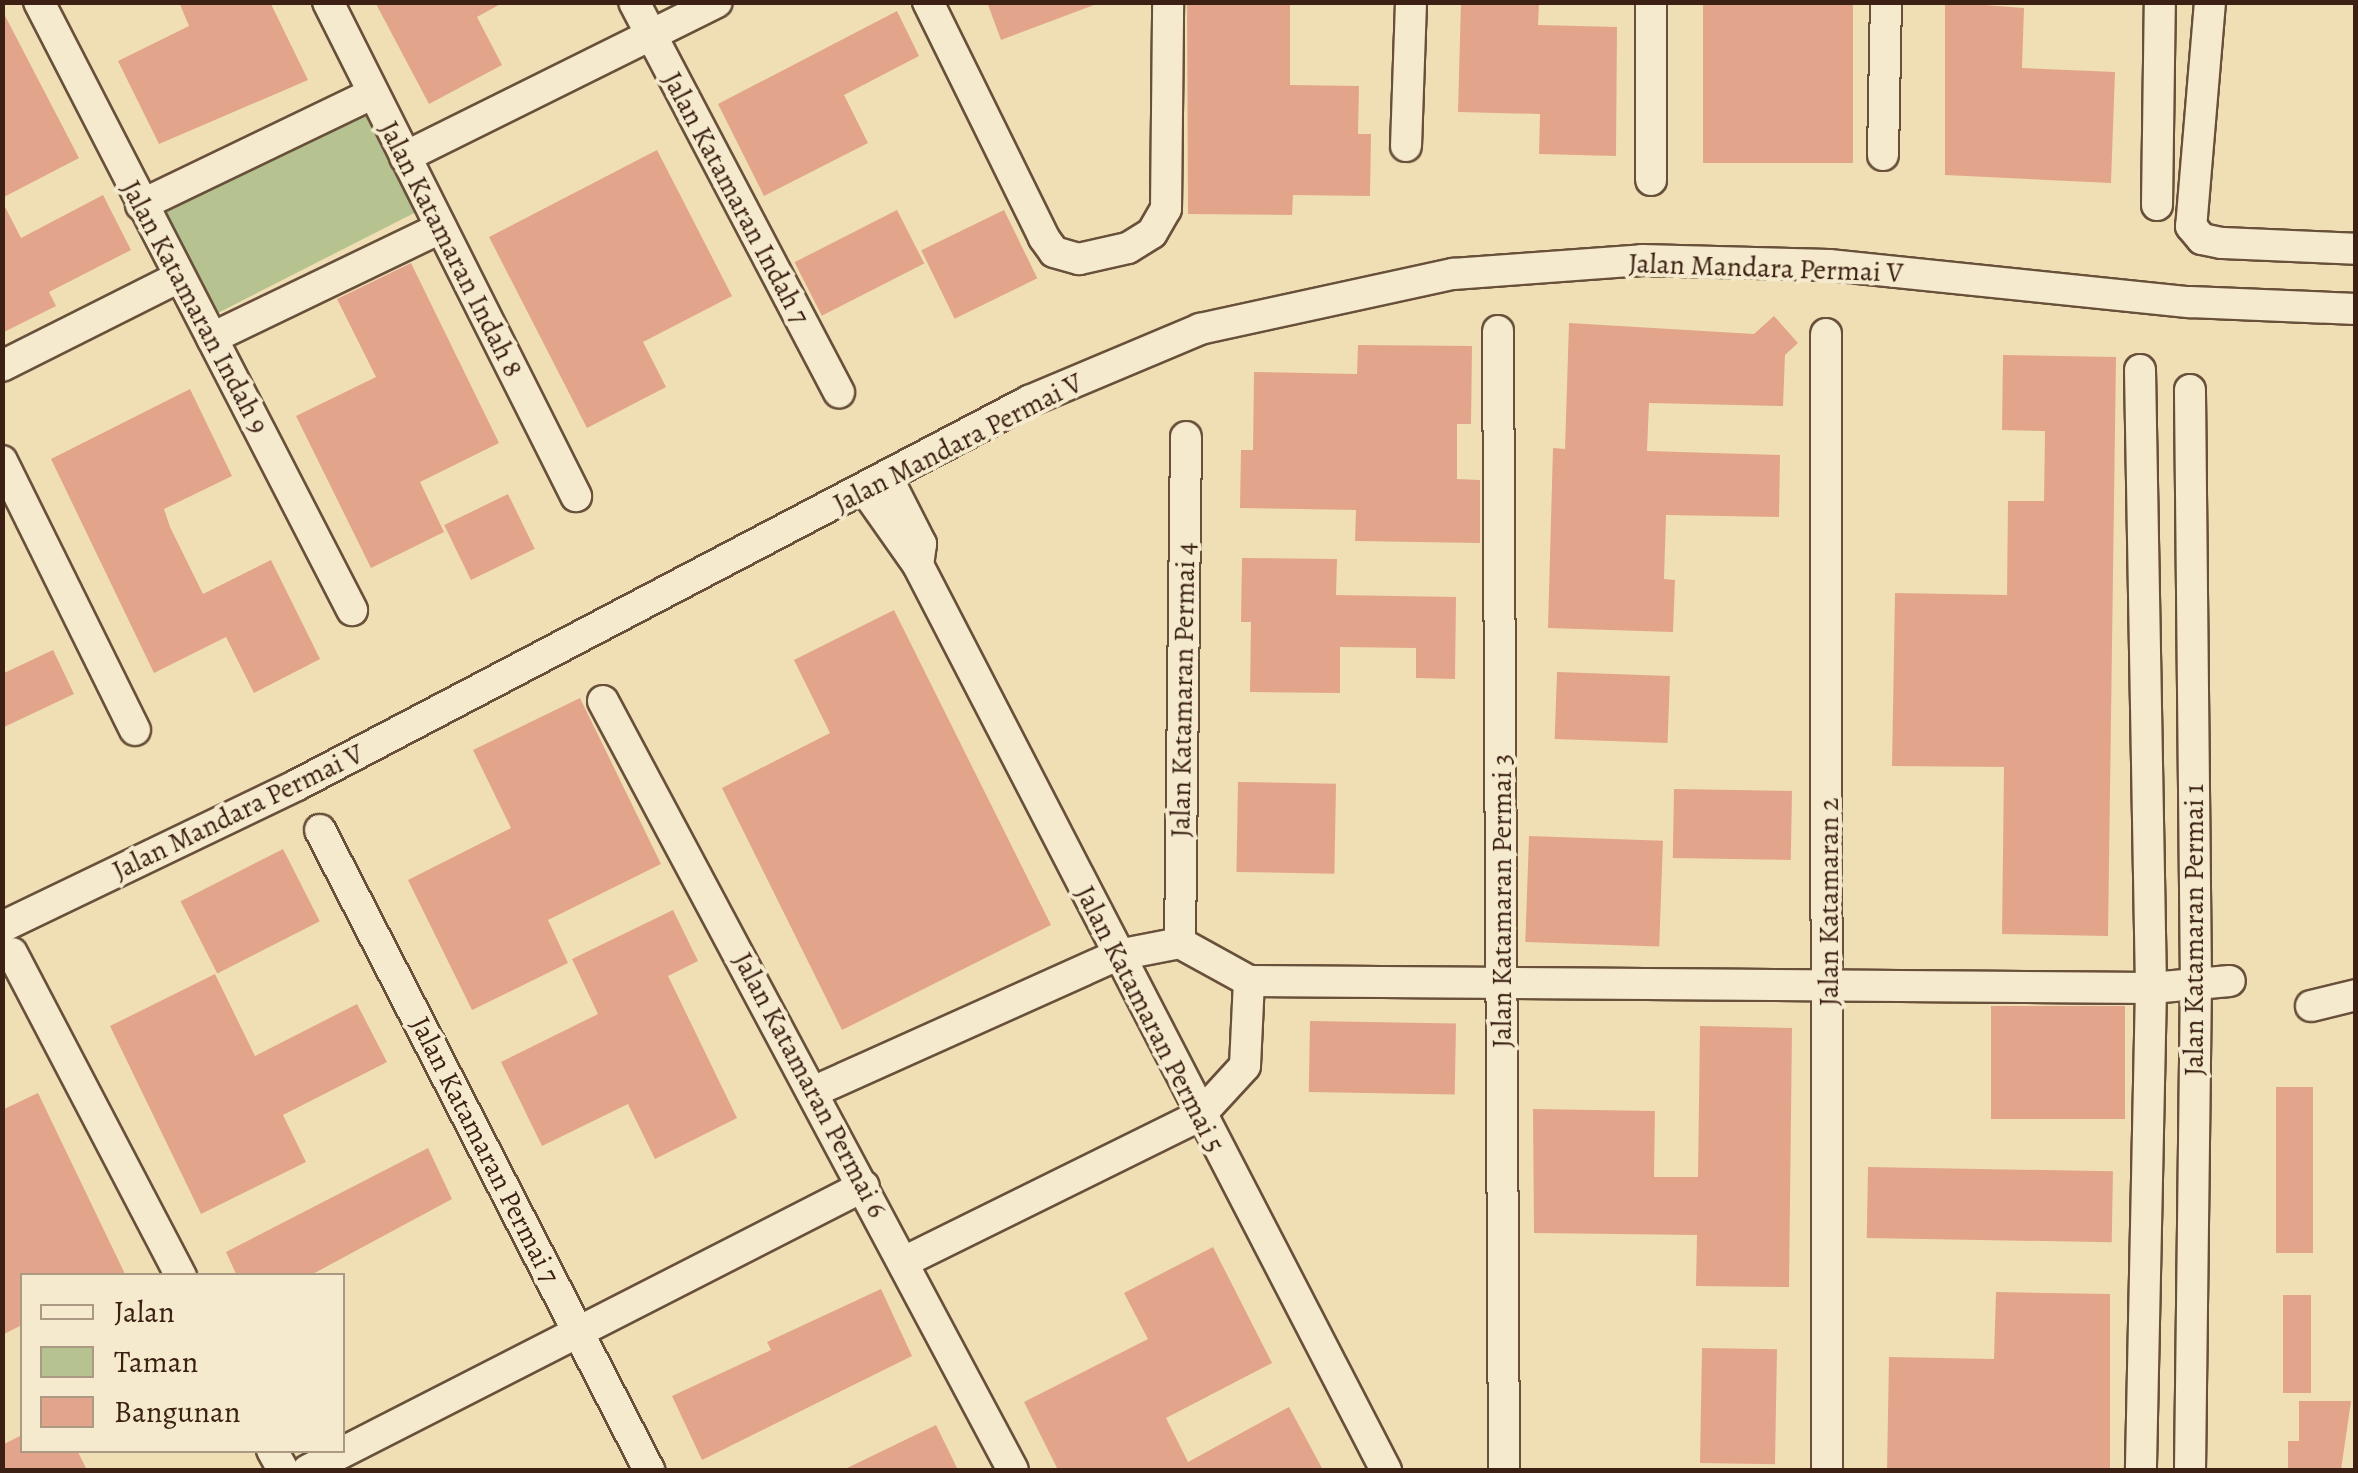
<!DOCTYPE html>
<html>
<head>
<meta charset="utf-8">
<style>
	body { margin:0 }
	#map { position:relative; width:2358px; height:1473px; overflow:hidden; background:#f0dfb4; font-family:Alegreya,serif }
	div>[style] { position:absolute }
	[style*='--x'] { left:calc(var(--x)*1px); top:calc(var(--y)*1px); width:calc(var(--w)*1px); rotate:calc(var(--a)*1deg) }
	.green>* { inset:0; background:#b6c290; transform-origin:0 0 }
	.building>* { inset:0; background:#e2a58b; transform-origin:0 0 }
	.roads { filter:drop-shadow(2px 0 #68503b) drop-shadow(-2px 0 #68503b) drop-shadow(0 2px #68503b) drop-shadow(0 -2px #68503b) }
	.minor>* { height:30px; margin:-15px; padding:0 15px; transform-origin:15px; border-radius:15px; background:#f5eace }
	span { translate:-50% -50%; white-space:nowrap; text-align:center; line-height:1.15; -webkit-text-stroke:8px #f5eace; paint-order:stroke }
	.street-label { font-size:28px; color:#3b2013 }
	.frame { position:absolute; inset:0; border:5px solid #3b2013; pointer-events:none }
	.legend { position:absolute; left:20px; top:1273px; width:325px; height:180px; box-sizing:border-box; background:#f5eace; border:2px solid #ab9983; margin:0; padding:12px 18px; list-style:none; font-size:30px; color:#3b2013 }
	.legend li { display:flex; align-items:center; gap:20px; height:50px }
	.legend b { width:50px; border:2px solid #ab9983 }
</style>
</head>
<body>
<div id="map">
	<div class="green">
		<i style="left:358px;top:99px;width:127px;height:228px;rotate:63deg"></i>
	</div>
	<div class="building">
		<i style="clip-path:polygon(179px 2px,270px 2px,308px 80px,159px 144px,118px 61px,189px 26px)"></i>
		<i style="clip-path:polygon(375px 2px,504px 2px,477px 17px,502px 65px,429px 104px)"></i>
		<i style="clip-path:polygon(987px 2px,1093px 2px,1094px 5px,1001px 40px)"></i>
		<i style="clip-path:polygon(1187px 2px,1290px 2px,1290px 85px,1359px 86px,1358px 134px,1371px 134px,1370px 196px,1293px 195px,1292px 215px,1188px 214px)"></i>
		<i style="clip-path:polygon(1461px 2px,1539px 2px,1538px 25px,1617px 27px,1616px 156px,1539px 154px,1540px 114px,1458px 112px)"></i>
		<i style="left:1703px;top:2px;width:150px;height:161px"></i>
		<i style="clip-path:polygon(1945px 2px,2024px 8px,2022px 68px,2115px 72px,2111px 183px,1945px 175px)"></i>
		<i style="clip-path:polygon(2px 10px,79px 158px,2px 198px)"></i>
		<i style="clip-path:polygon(897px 11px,919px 56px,844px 95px,868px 143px,764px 196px,718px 104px)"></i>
		<i style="clip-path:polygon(657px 150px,732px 296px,643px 342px,666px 387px,587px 428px,489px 237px)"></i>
		<i style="clip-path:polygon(103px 195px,131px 250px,49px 292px,56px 306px,2px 333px,2px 201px,21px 238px)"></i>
		<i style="left:897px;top:210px;width:60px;height:115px;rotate:63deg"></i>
		<i style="left:1004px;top:210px;width:76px;height:92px;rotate:64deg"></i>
		<i style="clip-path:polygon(411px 263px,499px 443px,420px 482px,444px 532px,371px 568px,296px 416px,376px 377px,337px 299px)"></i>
		<i style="clip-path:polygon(1774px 316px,1798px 343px,1785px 355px,1783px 406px,1649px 403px,1647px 451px,1780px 455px,1779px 517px,1666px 515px,1664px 579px,1675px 580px,1673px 632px,1548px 628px,1553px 448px,1565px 449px,1569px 323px,1754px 334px)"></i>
		<i style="clip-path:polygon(1358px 345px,1472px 346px,1471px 424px,1457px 424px,1457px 479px,1480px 480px,1480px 543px,1355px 541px,1356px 510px,1240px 508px,1241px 450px,1253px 450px,1254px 372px,1357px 374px)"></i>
		<i style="clip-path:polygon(2003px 355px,2116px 357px,2108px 936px,2002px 934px,2004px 767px,1892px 766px,1895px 593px,2007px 595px,2008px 501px,2044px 501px,2045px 431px,2002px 430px)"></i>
		<i style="clip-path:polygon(190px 389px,232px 476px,164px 509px,170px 527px,203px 594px,271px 560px,320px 659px,254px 693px,226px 637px,154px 673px,51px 459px)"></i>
		<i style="left:508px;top:494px;width:61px;height:71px;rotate:64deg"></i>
		<i style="clip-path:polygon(1242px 558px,1337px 559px,1336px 595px,1456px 597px,1455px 679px,1416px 678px,1416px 648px,1340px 647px,1340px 693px,1250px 692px,1251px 622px,1241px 622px)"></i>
		<i style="clip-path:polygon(894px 610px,1051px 925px,842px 1030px,722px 788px,830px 733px,794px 660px)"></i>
		<i style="clip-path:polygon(53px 650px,74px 694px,2px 728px,2px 674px)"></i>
		<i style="left:1557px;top:672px;width:113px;height:67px;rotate:2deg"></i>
		<i style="clip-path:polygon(580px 698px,661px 864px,548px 920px,568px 963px,472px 1010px,408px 880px,511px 828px,473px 750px)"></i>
		<i style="left:1238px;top:782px;width:98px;height:90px;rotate:1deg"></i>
		<i style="left:1674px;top:789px;width:118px;height:69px;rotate:1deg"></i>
		<i style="left:1529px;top:836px;width:134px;height:106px;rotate:2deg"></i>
		<i style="left:283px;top:849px;width:81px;height:115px;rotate:63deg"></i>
		<i style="clip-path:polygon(673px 910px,698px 961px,668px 976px,737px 1118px,655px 1159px,628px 1104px,542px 1146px,501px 1062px,598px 1014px,572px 959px)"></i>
		<i style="clip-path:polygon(215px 974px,255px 1056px,357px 1004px,387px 1062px,283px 1115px,306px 1162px,201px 1214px,110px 1026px)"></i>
		<i style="left:1991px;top:1006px;width:134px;height:113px"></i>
		<i style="left:1310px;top:1021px;width:146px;height:71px;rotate:1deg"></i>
		<i style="clip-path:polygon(1700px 1026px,1792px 1028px,1789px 1287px,1696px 1286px,1697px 1235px,1534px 1233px,1533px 1109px,1655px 1111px,1654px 1177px,1698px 1177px)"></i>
		<i style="left:2276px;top:1087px;width:37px;height:166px"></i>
		<i style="clip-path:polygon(38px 1093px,126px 1276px,22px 1276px,22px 1325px,2px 1335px,2px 1110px)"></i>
		<i style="clip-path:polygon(428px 1148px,452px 1199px,309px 1276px,237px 1276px,226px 1252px)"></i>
		<i style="left:1868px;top:1167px;width:245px;height:71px;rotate:1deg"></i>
		<i style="clip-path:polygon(1213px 1247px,1272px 1363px,1166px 1418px,1188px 1462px,1289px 1407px,1323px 1470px,1058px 1470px,1024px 1402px,1148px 1339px,1124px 1293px)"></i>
		<i style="clip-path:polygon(881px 1289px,912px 1356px,702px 1460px,672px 1396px,771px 1350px,767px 1342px)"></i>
		<i style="clip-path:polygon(1996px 1292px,2110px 1294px,2110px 1470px,1887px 1470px,1889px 1357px,1994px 1359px)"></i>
		<i style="left:2283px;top:1295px;width:28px;height:98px"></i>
		<i style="left:1702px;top:1348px;width:75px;height:115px;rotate:1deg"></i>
		<i style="clip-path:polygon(2299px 1401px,2351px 1401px,2341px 1470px,2288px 1470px,2288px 1441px,2299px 1441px)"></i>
		<i style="clip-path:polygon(936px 1425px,958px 1470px,843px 1470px)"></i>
		<i style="clip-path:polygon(22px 1435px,22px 1450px,77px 1450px,87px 1470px,2px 1470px,2px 1445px)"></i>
	</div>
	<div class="roads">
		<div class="minor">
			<i style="--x:39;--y:2;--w:684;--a:62.76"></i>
			<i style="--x:328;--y:2;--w:553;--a:63.34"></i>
			<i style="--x:634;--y:2;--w:441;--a:62.3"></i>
			<i style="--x:928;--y:2;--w:263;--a:63.8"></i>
			<i style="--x:1044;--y:238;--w:17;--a:54"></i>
			<i style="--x:1054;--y:252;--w:26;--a:16"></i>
			<i style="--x:1079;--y:259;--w:50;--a:-12.7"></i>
			<i style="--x:1128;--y:248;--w:28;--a:-32"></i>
			<i style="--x:1152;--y:233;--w:28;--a:-60"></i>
			<i style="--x:1166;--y:209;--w:207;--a:-89.4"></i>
			<i style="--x:1651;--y:2;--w:178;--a:90"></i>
			<i style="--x:2210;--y:2;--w:225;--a:94.8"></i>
			<i style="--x:2191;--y:226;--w:17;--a:50"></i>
			<i style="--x:2202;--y:239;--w:19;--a:12"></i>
			<i style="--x:2221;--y:243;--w:135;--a:2.5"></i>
			<i style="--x:1406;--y:146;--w:144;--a:-88"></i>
			<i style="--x:1883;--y:155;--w:153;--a:-88.9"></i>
			<i style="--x:405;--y:157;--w:348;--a:-26.4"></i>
			<i style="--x:141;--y:205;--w:256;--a:-25.7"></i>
			<i style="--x:2157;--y:205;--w:203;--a:-89.2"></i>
			<i style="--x:1498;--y:331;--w:1139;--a:89.7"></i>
			<i style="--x:1826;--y:334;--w:1136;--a:89.95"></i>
			<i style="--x:212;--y:338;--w:254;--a:-25.7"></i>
			<i style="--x:2;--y:366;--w:198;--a:-26.7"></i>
			<i style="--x:2140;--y:370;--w:618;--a:88.98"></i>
			<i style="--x:2151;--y:988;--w:482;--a:91.2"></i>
			<i style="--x:2;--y:461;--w:300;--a:63.7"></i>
			<i style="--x:888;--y:479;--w:73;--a:63.1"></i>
			<i style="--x:921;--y:544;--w:21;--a:98"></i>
			<i style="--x:866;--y:491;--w:90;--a:54.9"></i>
			<i style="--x:918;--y:565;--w:1019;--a:62.66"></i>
			<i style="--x:603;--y:701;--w:871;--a:61.94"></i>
			<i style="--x:320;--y:830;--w:720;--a:62.79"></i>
			<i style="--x:2;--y:927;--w:327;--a:-25.7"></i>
			<i style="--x:297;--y:785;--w:827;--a:-27.68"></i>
			<i style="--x:1029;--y:401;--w:186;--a:-22.8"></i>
			<i style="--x:1200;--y:329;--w:259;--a:-12.3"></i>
			<i style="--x:1453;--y:274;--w:190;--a:-4.2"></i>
			<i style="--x:1642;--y:260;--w:187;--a:1.5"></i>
			<i style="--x:1829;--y:265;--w:363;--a:5.9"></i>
			<i style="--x:2190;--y:302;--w:166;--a:2.4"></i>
			<i style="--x:1180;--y:943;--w:506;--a:-89.32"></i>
			<i style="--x:12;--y:953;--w:365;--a:62.4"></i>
			<i style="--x:1249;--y:981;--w:902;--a:0.44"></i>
			<i style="--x:2151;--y:988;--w:79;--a:-5.1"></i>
			<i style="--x:2311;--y:1006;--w:46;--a:-13.7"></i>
			<i style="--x:815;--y:1091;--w:332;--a:-24.2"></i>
			<i style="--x:1118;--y:955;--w:63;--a:-11"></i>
			<i style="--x:1180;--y:943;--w:79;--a:28.8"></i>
			<i style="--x:1249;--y:981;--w:85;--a:92.7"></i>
			<i style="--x:1245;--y:1066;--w:68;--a:132.6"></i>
			<i style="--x:1199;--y:1116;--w:329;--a:153.7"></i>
			<i style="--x:272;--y:1450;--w:23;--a:61"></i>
			<i style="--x:308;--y:1470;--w:624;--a:-27.06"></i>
			<i style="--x:2190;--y:1470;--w:484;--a:-89.3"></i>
			<i style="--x:2196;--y:986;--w:596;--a:-90.58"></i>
		</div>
	</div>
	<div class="street-label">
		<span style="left:736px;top:198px;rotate:62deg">Jalan Katamaran Indah 7</span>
		<span style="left:451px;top:249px;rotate:63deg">Jalan Katamaran Indah 8</span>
		<span style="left:1766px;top:268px;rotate:2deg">Jalan Mandara Permai V</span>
		<span style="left:195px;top:307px;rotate:62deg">Jalan Katamaran Indah 9</span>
		<span style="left:958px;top:443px;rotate:-27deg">Jalan Mandara Permai V</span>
		<span style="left:1183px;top:690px;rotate:-89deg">Jalan Katamaran Permai 4</span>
		<span style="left:238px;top:812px;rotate:-26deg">Jalan Mandara Permai V</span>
		<span style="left:1502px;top:901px;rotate:-90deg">Jalan Katamaran Permai 3</span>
		<span style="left:1829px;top:902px;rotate:-90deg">Jalan Katamaran 2</span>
		<span style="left:2194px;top:930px;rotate:-90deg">Jalan Katamaran Permai 1</span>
		<span style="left:1150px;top:1019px;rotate:63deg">Jalan Katamaran Permai 5</span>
		<span style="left:810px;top:1085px;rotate:62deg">Jalan Katamaran Permai 6</span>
		<span style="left:485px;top:1150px;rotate:63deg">Jalan Katamaran Permai 7</span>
	</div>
	<div class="frame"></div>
	<ul class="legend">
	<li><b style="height:12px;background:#f5eace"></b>Jalan</li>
	<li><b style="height:28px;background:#b6c290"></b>Taman</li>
	<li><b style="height:28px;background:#e2a58b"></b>Bangunan</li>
	</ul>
</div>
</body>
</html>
